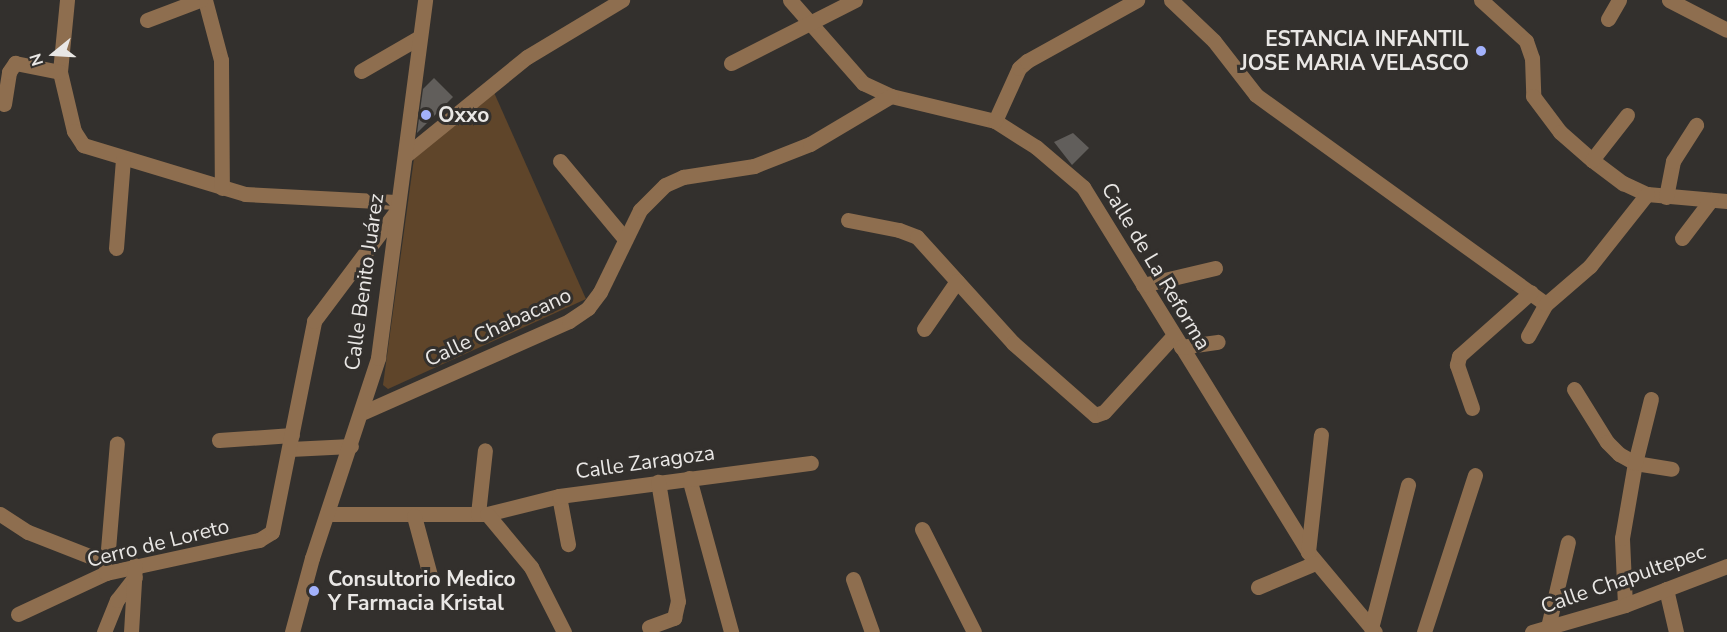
<!DOCTYPE html>
<html>
<head>
<meta charset="utf-8">
<style>
	body { margin:0 }
	#map { position:relative; width:1727px; height:632px; overflow:hidden; background:#33302d; font-family:"Nunito Sans",sans-serif }
	div>[style] { position:absolute }
	[style*='--x'] { left:calc(var(--x)*1px); top:calc(var(--y)*1px); width:calc(var(--w)*1px); rotate:calc(var(--a)*1deg) }
	.green>* { inset:0; background:#5f452a }
	.building>* { inset:0; background:#615e5b }
	.minor>* { height:15px; margin:-7.5px; padding:0 7.5px; transform-origin:7.5px; border-radius:7.5px; background:#8e6e4f }
	.dots>* { width:16px; height:16px; translate:-50% -50%; box-sizing:border-box; border:3px solid #33302d; border-radius:50% }
	span { translate:-50% -50%; white-space:nowrap; text-align:center; line-height:1.15; -webkit-text-stroke:6px #33302d; paint-order:stroke }
	.poi-label { font-size:21px; color:#e9e7e5; font-weight:700 }
	.right { translate:-100% -50%; text-align:right }
	.left { translate:0 -50%; text-align:left }
	.street-label { font-size:21px; color:#e9e7e5 }
	.north { position:absolute; left:24px; top:24px; width:60px; height:60px; -webkit-text-stroke:4px #33302d; paint-order:stroke; rotate:252deg; font-size:16px; font-weight:700; line-height:24px; text-align:center; color:#e9e7e5 }
	.north::after { content:''; display:block; margin:auto; width:21px; height:27px; background:#e9e7e5; clip-path:polygon(50% 0,100% 100%,50% 72%,0 100%) }
</style>
</head>
<body>
<div id="map">
	<div class="green">
		<i style="clip-path:polygon(492px 88px,586px 299px,388px 389px,383px 385px,415px 151px)"></i>
	</div>
	<div class="building">
		<i style="clip-path:polygon(434px 78px,453px 97px,417px 133px,423px 89px)"></i>
		<i style="clip-path:polygon(1073px 133px,1089px 148px,1072px 165px,1054px 142px)"></i>
	</div>
	<div class="minor">
		<i style="--x:67;--y:0;--w:72;--a:95.6"></i>
		<i style="--x:60;--y:72;--w:61;--a:76.7"></i>
		<i style="--x:74;--y:131;--w:17;--a:57"></i>
		<i style="--x:83;--y:145;--w:169;--a:16.8"></i>
		<i style="--x:245;--y:194;--w:151;--a:3"></i>
		<i style="--x:205;--y:0;--w:62;--a:75.1"></i>
		<i style="--x:221;--y:60;--w:128;--a:89.6"></i>
		<i style="--x:790;--y:0;--w:111;--a:48.7"></i>
		<i style="--x:863;--y:83;--w:31;--a:25"></i>
		<i style="--x:891;--y:96;--w:107;--a:13.5"></i>
		<i style="--x:995;--y:121;--w:49;--a:32.4"></i>
		<i style="--x:1036;--y:147;--w:62;--a:40.4"></i>
		<i style="--x:1083;--y:187;--w:429;--a:58.3"></i>
		<i style="--x:1308;--y:552;--w:104;--a:50.1"></i>
		<i style="--x:1171;--y:0;--w:59;--a:43.6"></i>
		<i style="--x:1214;--y:41;--w:68;--a:52.1"></i>
		<i style="--x:1256;--y:95;--w:357;--a:35.8"></i>
		<i style="--x:1481;--y:0;--w:61;--a:42.3"></i>
		<i style="--x:1526;--y:41;--w:18;--a:71"></i>
		<i style="--x:1532;--y:58;--w:38;--a:88"></i>
		<i style="--x:1533;--y:96;--w:45;--a:53.1"></i>
		<i style="--x:1560;--y:132;--w:43;--a:41.2"></i>
		<i style="--x:1592;--y:160;--w:39;--a:37"></i>
		<i style="--x:1623;--y:183;--w:26;--a:25"></i>
		<i style="--x:1647;--y:194;--w:80;--a:5"></i>
		<i style="--x:1669;--y:0;--w:65;--a:27.3"></i>
		<i style="--x:1608;--y:19;--w:22;--a:-60"></i>
		<i style="--x:147;--y:20;--w:57;--a:-20.7"></i>
		<i style="--x:731;--y:63;--w:139;--a:-26.9"></i>
		<i style="--x:361;--y:71;--w:66;--a:-30.1"></i>
		<i style="--x:4;--y:104;--w:32;--a:-81"></i>
		<i style="--x:9;--y:72;--w:11;--a:-56"></i>
		<i style="--x:15;--y:63;--w:46;--a:11.3"></i>
		<i style="--x:995;--y:121;--w:58;--a:-65.6"></i>
		<i style="--x:1019;--y:68;--w:11;--a:-41"></i>
		<i style="--x:1027;--y:61;--w:126;--a:-29"></i>
		<i style="--x:405;--y:156;--w:157;--a:-39.1"></i>
		<i style="--x:527;--y:57;--w:111;--a:-31"></i>
		<i style="--x:1592;--y:160;--w:57;--a:-52.1"></i>
		<i style="--x:560;--y:161;--w:102;--a:50.2"></i>
		<i style="--x:1666;--y:197;--w:37;--a:-79"></i>
		<i style="--x:1673;--y:161;--w:43;--a:-57.4"></i>
		<i style="--x:848;--y:220;--w:52;--a:11.1"></i>
		<i style="--x:899;--y:230;--w:19;--a:21"></i>
		<i style="--x:917;--y:237;--w:143;--a:47.8"></i>
		<i style="--x:1013;--y:343;--w:109;--a:41.3"></i>
		<i style="--x:1095;--y:415;--w:9;--a:-18"></i>
		<i style="--x:1104;--y:412;--w:104;--a:-47.7"></i>
		<i style="--x:1682;--y:238;--w:48;--a:-52.7"></i>
		<i style="--x:116;--y:248;--w:89;--a:-85.5"></i>
		<i style="--x:1143;--y:285;--w:74;--a:-13.3"></i>
		<i style="--x:924;--y:329;--w:58;--a:-55.5"></i>
		<i style="--x:1528;--y:336;--w:37;--a:-61"></i>
		<i style="--x:1546;--y:304;--w:58;--a:-40.8"></i>
		<i style="--x:1590;--y:266;--w:92;--a:-51.6"></i>
		<i style="--x:1181;--y:347;--w:37;--a:-8"></i>
		<i style="--x:1574;--y:389;--w:62;--a:58.1"></i>
		<i style="--x:1607;--y:442;--w:17;--a:45"></i>
		<i style="--x:1619;--y:454;--w:18;--a:29"></i>
		<i style="--x:1635;--y:463;--w:37;--a:9"></i>
		<i style="--x:1472;--y:408;--w:46;--a:-109.2"></i>
		<i style="--x:1457;--y:365;--w:9;--a:-77"></i>
		<i style="--x:1459;--y:356;--w:96;--a:-41.6"></i>
		<i style="--x:364;--y:412;--w:224;--a:-23.9"></i>
		<i style="--x:569;--y:321;--w:23;--a:-34"></i>
		<i style="--x:588;--y:308;--w:20;--a:-53"></i>
		<i style="--x:600;--y:292;--w:91;--a:-64"></i>
		<i style="--x:640;--y:210;--w:35;--a:-45"></i>
		<i style="--x:665;--y:185;--w:20;--a:-24"></i>
		<i style="--x:683;--y:177;--w:72;--a:-8.8"></i>
		<i style="--x:754;--y:166;--w:60;--a:-21.4"></i>
		<i style="--x:810;--y:144;--w:94;--a:-30.7"></i>
		<i style="--x:219;--y:440;--w:73;--a:-3.9"></i>
		<i style="--x:290;--y:449;--w:61;--a:-2.8"></i>
		<i style="--x:689;--y:478;--w:160;--a:74.7"></i>
		<i style="--x:559;--y:496;--w:49;--a:79.4"></i>
		<i style="--x:0;--y:514;--w:33;--a:33"></i>
		<i style="--x:28;--y:532;--w:85;--a:21.4"></i>
		<i style="--x:328;--y:514;--w:159;--a:0"></i>
		<i style="--x:487;--y:514;--w:74;--a:-14"></i>
		<i style="--x:559;--y:496;--w:254;--a:-7.5"></i>
		<i style="--x:478;--y:514;--w:64;--a:-83.8"></i>
		<i style="--x:487;--y:514;--w:69;--a:50.3"></i>
		<i style="--x:531;--y:567;--w:73;--a:63.1"></i>
		<i style="--x:414;--y:516;--w:65;--a:74.9"></i>
		<i style="--x:922;--y:529;--w:115;--a:63.2"></i>
		<i style="--x:1308;--y:552;--w:118;--a:-83.7"></i>
		<i style="--x:106;--y:573;--w:130;--a:-85.2"></i>
		<i style="--x:853;--y:579;--w:56;--a:70.3"></i>
		<i style="--x:1258;--y:587;--w:62;--a:-22.8"></i>
		<i style="--x:1666;--y:589;--w:44;--a:76.9"></i>
		<i style="--x:1625;--y:605;--w:67;--a:-92.6"></i>
		<i style="--x:1622;--y:538;--w:76;--a:-80.2"></i>
		<i style="--x:1635;--y:463;--w:66;--a:-76"></i>
		<i style="--x:18;--y:614;--w:97;--a:-25"></i>
		<i style="--x:106;--y:573;--w:157;--a:-12.2"></i>
		<i style="--x:259;--y:540;--w:15;--a:-32"></i>
		<i style="--x:272;--y:532;--w:215;--a:-78.7"></i>
		<i style="--x:314;--y:321;--w:135;--a:-53.1"></i>
		<i style="--x:649;--y:627;--w:27;--a:-20"></i>
		<i style="--x:674;--y:618;--w:17;--a:-77"></i>
		<i style="--x:678;--y:601;--w:121;--a:-99.5"></i>
		<i style="--x:1548;--y:627;--w:87;--a:-76.8"></i>
		<i style="--x:1371;--y:628;--w:148;--a:-75.5"></i>
		<i style="--x:104;--y:632;--w:35;--a:-68"></i>
		<i style="--x:117;--y:600;--w:29;--a:-52"></i>
		<i style="--x:131;--y:632;--w:67;--a:-86.6"></i>
		<i style="--x:292;--y:632;--w:77;--a:-74.9"></i>
		<i style="--x:312;--y:558;--w:211;--a:-71.7"></i>
		<i style="--x:378;--y:358;--w:361;--a:-82.5"></i>
		<i style="--x:1424;--y:632;--w:165;--a:-72"></i>
		<i style="--x:1532;--y:632;--w:97;--a:-16.2"></i>
		<i style="--x:1625;--y:605;--w:109;--a:-20.9"></i>
	</div>
	<div class="dots">
		<i style="left:1481px;top:51px;background:#a3b2fc"></i>
		<i style="left:426px;top:115px;background:#a3b2fc"></i>
		<i style="left:314px;top:591px;background:#a3b2fc"></i>
	</div>
	<div class="poi-label">
		<span class="right" style="left:1469px;top:51px">ESTANCIA INFANTIL<br>JOSE MARIA VELASCO</span>
		<span class="left" style="left:438px;top:115px">Oxxo</span>
		<span class="left" style="left:328px;top:591px">Consultorio Medico<br>Y Farmacia Kristal</span>
	</div>
	<div class="street-label">
		<span style="left:1156px;top:266px;rotate:59deg">Calle de La Reforma</span>
		<span style="left:364px;top:282px;rotate:-82deg">Calle Benito Juárez</span>
		<span style="left:498px;top:327px;rotate:-25deg">Calle Chabacano</span>
		<span style="left:645px;top:462px;rotate:-8deg">Calle Zaragoza</span>
		<span style="left:158px;top:543px;rotate:-14deg">Cerro de Loreto</span>
		<span style="left:1623px;top:579px;rotate:-19deg">Calle Chapultepec</span>
	</div>
	<div class="north">N</div>
</div>
</body>
</html>
